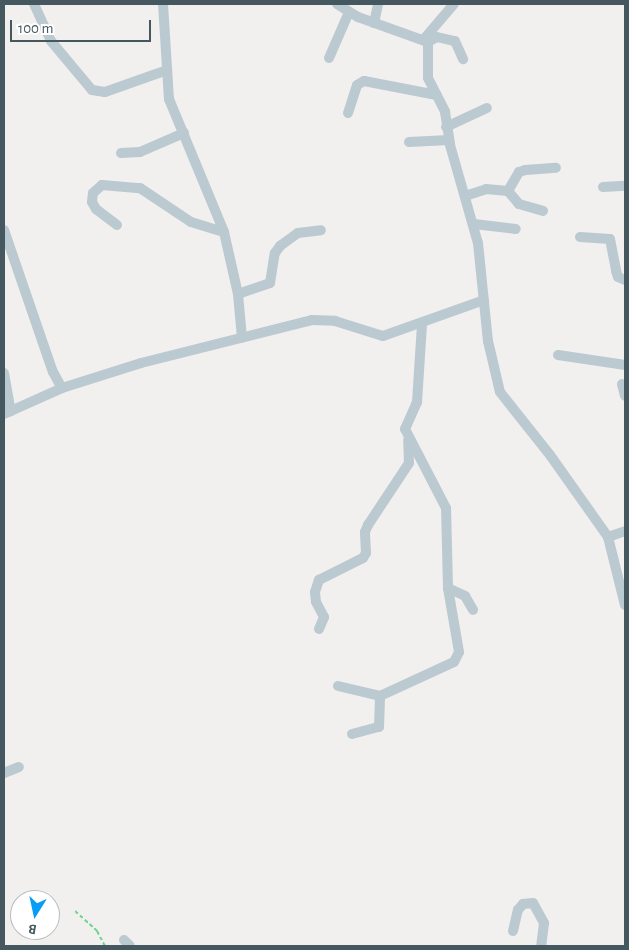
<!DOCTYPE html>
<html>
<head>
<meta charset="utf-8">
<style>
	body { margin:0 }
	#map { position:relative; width:629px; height:950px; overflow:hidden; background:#f2efef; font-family:"Alegreya Sans",sans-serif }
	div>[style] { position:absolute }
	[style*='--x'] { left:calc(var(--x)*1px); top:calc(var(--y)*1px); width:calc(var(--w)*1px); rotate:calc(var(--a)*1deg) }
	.path>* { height:2px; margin-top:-1px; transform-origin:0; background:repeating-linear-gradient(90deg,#6dd68e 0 4px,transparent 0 6.5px) }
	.minor>* { height:10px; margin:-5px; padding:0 5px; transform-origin:5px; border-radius:5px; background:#bbcad0 }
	span { translate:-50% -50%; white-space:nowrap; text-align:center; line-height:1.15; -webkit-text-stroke:4.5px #fff; paint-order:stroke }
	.frame { position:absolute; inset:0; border:5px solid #45575f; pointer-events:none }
	.north { position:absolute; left:10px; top:890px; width:50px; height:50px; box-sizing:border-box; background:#fff; border:1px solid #b5bcbf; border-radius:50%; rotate:190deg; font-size:14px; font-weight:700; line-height:20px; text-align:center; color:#45575f }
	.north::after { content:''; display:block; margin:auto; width:18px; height:22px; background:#059df6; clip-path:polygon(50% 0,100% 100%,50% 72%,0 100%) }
	.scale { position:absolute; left:10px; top:20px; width:141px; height:22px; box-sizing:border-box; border:2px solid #45575f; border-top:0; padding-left:6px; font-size:15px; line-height:18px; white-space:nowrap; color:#45575f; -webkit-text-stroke:4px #fff; paint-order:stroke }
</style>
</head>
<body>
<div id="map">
	<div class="path">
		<i style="--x:75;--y:911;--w:30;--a:42"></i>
		<i style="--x:97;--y:931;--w:17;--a:62"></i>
	</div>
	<div class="minor">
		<i style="--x:34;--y:4;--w:41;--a:65.3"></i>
		<i style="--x:51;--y:41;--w:64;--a:50.1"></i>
		<i style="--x:92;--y:90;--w:13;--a:9"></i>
		<i style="--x:105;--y:92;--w:66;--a:-19.5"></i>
		<i style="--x:163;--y:4;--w:95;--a:86.4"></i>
		<i style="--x:169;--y:99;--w:144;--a:67.5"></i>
		<i style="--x:224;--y:232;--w:64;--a:77.3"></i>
		<i style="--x:238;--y:294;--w:44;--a:84.8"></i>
		<i style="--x:337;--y:4;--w:25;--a:32"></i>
		<i style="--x:358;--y:17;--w:74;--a:19.7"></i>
		<i style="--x:428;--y:42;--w:36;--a:90"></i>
		<i style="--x:428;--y:78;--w:38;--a:63"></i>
		<i style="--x:445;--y:112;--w:33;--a:81"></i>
		<i style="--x:450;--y:145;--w:102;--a:74.1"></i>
		<i style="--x:478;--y:243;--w:99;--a:84.2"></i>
		<i style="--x:488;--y:341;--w:52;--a:76.8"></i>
		<i style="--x:500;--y:392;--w:80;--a:51.6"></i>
		<i style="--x:550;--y:455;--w:100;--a:54.7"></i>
		<i style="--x:608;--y:537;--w:70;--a:76"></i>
		<i style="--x:374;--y:23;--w:19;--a:-78"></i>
		<i style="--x:424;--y:39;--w:46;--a:-49.4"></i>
		<i style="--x:428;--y:42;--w:10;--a:-29"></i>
		<i style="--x:437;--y:37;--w:18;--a:13"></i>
		<i style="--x:455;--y:41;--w:20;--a:66"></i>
		<i style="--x:329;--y:58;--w:50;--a:-66.5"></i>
		<i style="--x:348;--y:113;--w:29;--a:-72"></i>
		<i style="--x:357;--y:85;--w:8;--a:-30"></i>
		<i style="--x:364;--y:81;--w:74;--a:10.9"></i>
		<i style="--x:446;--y:127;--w:45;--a:-24.9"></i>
		<i style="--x:409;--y:142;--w:40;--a:-2.9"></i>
		<i style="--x:121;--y:153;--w:19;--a:-3"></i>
		<i style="--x:140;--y:152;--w:48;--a:-23.4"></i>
		<i style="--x:603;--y:187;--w:22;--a:-3"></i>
		<i style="--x:508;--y:191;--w:17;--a:50"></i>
		<i style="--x:519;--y:204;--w:25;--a:16"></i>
		<i style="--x:465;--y:196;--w:22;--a:-18"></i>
		<i style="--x:486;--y:189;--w:22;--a:5"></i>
		<i style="--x:508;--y:191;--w:22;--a:-60"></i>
		<i style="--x:519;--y:172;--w:6;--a:-18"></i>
		<i style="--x:525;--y:170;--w:31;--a:-4"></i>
		<i style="--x:474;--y:224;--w:42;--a:6.8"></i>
		<i style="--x:117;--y:225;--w:26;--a:-143"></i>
		<i style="--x:96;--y:209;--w:8;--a:-120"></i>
		<i style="--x:92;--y:202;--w:9;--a:-84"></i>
		<i style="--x:93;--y:193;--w:12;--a:-42"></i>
		<i style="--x:102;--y:185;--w:38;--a:5"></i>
		<i style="--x:140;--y:188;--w:61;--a:33.7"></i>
		<i style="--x:191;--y:222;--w:34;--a:17"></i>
		<i style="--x:4;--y:230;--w:150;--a:71"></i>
		<i style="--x:53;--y:372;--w:18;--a:61"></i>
		<i style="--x:580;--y:237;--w:30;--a:4"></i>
		<i style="--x:610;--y:239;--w:33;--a:79"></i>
		<i style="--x:616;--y:271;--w:6;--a:72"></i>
		<i style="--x:618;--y:277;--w:8;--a:23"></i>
		<i style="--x:238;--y:294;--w:34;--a:-19"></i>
		<i style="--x:270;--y:283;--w:30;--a:-81"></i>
		<i style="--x:275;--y:253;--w:9;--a:-54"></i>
		<i style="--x:280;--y:246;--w:22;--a:-36"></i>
		<i style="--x:298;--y:233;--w:23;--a:-7"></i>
		<i style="--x:558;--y:355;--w:68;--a:8.5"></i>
		<i style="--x:4;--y:373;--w:39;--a:80"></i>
		<i style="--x:622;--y:384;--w:12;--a:76"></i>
		<i style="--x:4;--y:414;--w:64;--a:-24.1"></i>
		<i style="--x:62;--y:388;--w:83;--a:-17.6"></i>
		<i style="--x:141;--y:363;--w:176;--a:-14.1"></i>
		<i style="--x:312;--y:320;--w:23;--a:2"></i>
		<i style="--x:335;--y:321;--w:50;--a:17.4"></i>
		<i style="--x:383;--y:336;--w:107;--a:-19.6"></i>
		<i style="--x:608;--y:537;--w:18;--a:-19"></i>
		<i style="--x:448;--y:588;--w:19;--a:25"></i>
		<i style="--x:465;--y:596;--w:16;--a:60"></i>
		<i style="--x:319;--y:629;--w:13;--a:-67"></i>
		<i style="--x:324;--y:617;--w:17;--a:-118"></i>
		<i style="--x:316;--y:602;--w:10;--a:-96"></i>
		<i style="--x:315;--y:592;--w:13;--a:-72"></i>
		<i style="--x:319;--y:580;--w:49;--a:-26.6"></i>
		<i style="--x:363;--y:558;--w:6;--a:-59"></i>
		<i style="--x:366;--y:553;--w:21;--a:-93"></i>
		<i style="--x:365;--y:532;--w:8;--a:-67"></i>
		<i style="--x:368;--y:525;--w:74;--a:-56.5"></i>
		<i style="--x:409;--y:463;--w:23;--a:-92"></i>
		<i style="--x:338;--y:686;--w:43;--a:13.4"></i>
		<i style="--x:352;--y:734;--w:28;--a:-15"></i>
		<i style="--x:379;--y:727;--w:31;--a:-88"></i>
		<i style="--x:380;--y:696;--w:81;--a:-24.7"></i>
		<i style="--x:454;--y:662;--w:11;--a:-63"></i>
		<i style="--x:459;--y:652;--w:65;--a:-99.8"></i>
		<i style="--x:448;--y:588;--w:80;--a:-91.4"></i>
		<i style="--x:446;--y:508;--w:89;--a:-117.4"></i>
		<i style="--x:405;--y:429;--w:30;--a:-66"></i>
		<i style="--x:417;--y:402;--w:78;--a:-86.3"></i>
		<i style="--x:4;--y:773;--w:16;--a:-22"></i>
		<i style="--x:513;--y:931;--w:22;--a:-77"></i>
		<i style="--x:518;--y:910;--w:8;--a:-50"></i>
		<i style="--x:523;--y:904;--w:10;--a:-6"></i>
		<i style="--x:533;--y:903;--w:23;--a:61"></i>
		<i style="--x:544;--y:923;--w:23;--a:97"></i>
		<i style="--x:124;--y:940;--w:8;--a:45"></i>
	</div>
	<div class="frame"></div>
	<div class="north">B</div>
	<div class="scale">100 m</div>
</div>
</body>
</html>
